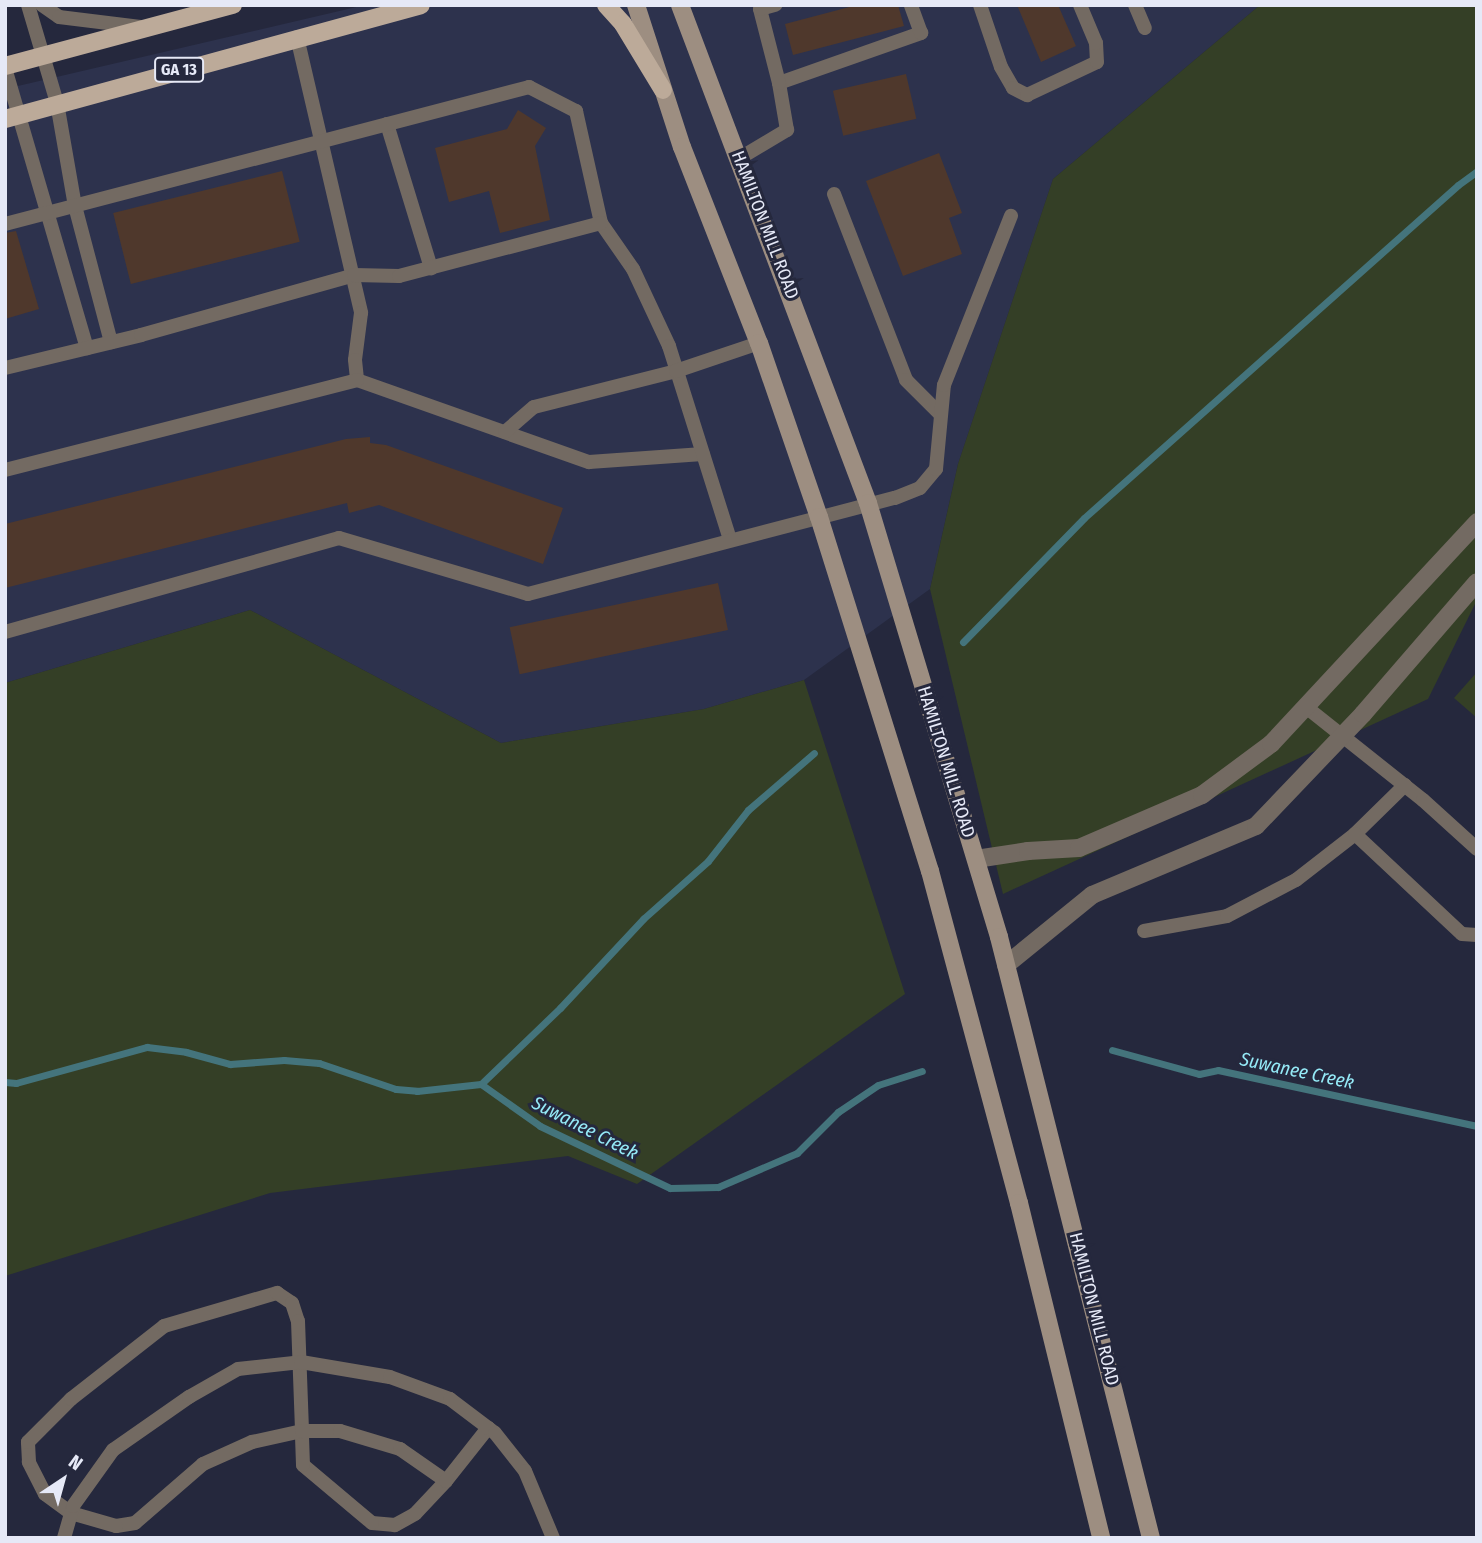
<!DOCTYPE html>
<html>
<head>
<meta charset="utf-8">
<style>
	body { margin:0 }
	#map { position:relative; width:1482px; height:1543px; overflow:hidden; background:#25283d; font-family:"Fira Sans Condensed",sans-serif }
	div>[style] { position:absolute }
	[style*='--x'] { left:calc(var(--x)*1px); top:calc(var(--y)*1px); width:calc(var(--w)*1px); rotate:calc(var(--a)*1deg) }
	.built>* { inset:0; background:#2d324d }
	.green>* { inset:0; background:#343f26 }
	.stream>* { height:7px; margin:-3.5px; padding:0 3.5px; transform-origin:3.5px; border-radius:3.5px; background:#44747c }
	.building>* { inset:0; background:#4f382c; transform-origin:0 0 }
	.service>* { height:14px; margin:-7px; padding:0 7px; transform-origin:7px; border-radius:7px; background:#736a62 }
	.minor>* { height:18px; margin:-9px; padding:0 9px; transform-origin:9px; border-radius:9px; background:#736a62 }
	.secondary>* { height:18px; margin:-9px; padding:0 9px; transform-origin:9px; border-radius:9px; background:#9d8e81 }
	.primary>* { height:18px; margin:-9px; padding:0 9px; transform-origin:9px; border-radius:9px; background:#bcaa99 }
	span { translate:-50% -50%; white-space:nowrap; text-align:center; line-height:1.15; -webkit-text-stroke:6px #25283d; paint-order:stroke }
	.shield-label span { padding:2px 5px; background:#25283d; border:2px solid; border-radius:5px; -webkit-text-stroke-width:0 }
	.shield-label { font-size:16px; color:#e6e9f7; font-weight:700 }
	.street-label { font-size:18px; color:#e6e9f7 }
	.water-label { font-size:19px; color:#95eaf7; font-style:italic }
	.frame { position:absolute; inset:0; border:7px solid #e6e9f7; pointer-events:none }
	.north { position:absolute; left:28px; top:1445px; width:70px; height:70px; -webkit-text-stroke:5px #25283d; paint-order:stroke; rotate:36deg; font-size:19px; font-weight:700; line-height:28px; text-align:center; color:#e6e9f7 }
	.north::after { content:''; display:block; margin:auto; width:24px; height:32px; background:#e6e9f7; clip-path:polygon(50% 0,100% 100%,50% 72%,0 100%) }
</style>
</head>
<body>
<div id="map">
	<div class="built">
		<i style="clip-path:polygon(365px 5px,1260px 5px,1053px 179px,958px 464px,930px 589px,804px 680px,704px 709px,501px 743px,250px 610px,5px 683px,5px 89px)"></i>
	</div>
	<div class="green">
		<i style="clip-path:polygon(1260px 5px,1477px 5px,1477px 600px,1428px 699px,1003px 894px,930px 589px,958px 464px,1053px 179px)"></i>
		<i style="clip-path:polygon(250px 610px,501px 743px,704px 709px,804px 680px,905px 994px,637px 1184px,568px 1156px,270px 1193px,5px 1276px,5px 683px)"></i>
		<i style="clip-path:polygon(1477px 672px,1477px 718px,1454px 698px)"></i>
	</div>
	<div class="stream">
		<i style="--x:963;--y:642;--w:173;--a:-45.7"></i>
		<i style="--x:1084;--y:518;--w:501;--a:-41.68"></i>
		<i style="--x:1458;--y:185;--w:24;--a:-36"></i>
		<i style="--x:1112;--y:1050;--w:90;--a:15.4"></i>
		<i style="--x:1199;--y:1074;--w:19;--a:-12"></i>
		<i style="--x:1218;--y:1070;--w:265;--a:12.2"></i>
		<i style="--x:5;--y:1082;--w:11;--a:5"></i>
		<i style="--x:16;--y:1083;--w:136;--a:-15.4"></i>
		<i style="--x:147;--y:1047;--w:39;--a:7"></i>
		<i style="--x:186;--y:1052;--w:46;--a:15.3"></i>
		<i style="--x:230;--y:1064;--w:54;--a:-4.2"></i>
		<i style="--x:284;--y:1060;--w:35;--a:5"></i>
		<i style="--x:319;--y:1063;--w:81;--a:18.7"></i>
		<i style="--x:396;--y:1089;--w:21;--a:5"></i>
		<i style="--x:417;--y:1091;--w:64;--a:-6.2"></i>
		<i style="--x:481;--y:1084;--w:72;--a:35.4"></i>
		<i style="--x:540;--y:1126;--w:144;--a:25.5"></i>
		<i style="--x:670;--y:1188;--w:48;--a:-1.2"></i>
		<i style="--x:718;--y:1187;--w:86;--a:-23.3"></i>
		<i style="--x:797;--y:1153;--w:58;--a:-45"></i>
		<i style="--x:838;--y:1112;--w:48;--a:-34"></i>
		<i style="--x:878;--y:1085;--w:46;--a:-17.7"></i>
		<i style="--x:481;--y:1084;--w:110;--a:-43.9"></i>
		<i style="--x:560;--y:1008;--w:122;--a:-47"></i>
		<i style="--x:643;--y:919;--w:87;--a:-41.7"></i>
		<i style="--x:708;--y:861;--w:65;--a:-51.9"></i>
		<i style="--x:748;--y:810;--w:87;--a:-40.8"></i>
	</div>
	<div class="building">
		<i style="clip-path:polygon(857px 5px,898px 5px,904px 26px,793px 55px,785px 24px)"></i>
		<i style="clip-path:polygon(1017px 5px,1058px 5px,1076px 46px,1041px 62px)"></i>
		<i style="left:906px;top:74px;width:46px;height:75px;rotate:77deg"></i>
		<i style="clip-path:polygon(518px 110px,546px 128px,535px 146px,550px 220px,500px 233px,489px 191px,449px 202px,435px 148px,507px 129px)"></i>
		<i style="clip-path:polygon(939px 153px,962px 213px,949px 218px,962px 254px,903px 276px,866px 181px)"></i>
		<i style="left:282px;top:171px;width:73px;height:174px;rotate:76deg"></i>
		<i style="clip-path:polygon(16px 231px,39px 309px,5px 319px,5px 233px)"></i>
		<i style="clip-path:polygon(370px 437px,370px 443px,386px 445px,563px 508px,543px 564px,379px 505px,349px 513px,347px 503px,5px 588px,5px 524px,346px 439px)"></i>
		<i style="left:718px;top:583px;width:48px;height:213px;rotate:78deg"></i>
	</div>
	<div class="service">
		<i style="--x:28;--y:5;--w:102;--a:73.5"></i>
		<i style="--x:57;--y:103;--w:105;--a:80.1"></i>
		<i style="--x:75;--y:206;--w:141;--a:75.2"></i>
		<i style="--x:42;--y:5;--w:21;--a:35"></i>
		<i style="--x:59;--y:17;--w:82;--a:7"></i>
		<i style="--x:980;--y:5;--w:65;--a:71.3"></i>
		<i style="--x:1001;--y:67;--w:24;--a:60"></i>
		<i style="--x:1013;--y:88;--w:16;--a:27"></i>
		<i style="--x:1027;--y:95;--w:77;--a:-25.2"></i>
		<i style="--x:1097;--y:62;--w:19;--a:-93"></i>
		<i style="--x:1096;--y:43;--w:41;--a:-112.8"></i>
		<i style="--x:1135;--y:5;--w:25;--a:67"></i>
		<i style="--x:297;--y:37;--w:283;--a:76.9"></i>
		<i style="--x:361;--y:313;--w:47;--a:97.3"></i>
		<i style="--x:355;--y:360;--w:20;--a:84"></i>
		<i style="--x:357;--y:380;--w:246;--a:19.5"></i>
		<i style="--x:589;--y:462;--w:114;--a:-4"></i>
		<i style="--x:5;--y:68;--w:292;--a:73.7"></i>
		<i style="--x:779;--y:83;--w:151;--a:-19.4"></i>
		<i style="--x:921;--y:33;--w:30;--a:-110"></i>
		<i style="--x:387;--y:124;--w:151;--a:73"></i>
		<i style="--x:740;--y:158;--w:55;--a:-30.8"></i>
		<i style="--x:787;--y:130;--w:48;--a:-99.7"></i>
		<i style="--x:779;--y:83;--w:76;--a:-104.4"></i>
		<i style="--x:760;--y:9;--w:16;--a:-15"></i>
		<i style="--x:834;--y:194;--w:199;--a:68.8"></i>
		<i style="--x:906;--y:380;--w:49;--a:45"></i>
		<i style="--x:5;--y:224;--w:542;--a:-14.65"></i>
		<i style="--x:529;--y:87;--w:53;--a:27.1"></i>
		<i style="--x:576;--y:111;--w:115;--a:77.4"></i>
		<i style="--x:601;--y:223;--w:56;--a:55.2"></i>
		<i style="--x:633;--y:269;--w:85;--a:64.9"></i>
		<i style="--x:669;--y:346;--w:203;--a:72.5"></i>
		<i style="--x:5;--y:368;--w:140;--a:-13.6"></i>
		<i style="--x:141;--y:335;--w:221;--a:-15.7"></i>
		<i style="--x:354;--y:275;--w:45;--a:1.3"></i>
		<i style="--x:399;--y:276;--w:209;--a:-14.7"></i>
		<i style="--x:505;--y:432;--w:38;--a:-41"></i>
		<i style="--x:534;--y:407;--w:146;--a:-14.2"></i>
		<i style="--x:676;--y:371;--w:88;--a:-18.6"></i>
		<i style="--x:5;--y:470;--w:363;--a:-14.3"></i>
		<i style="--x:5;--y:632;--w:347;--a:-15.7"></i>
		<i style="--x:339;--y:538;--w:197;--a:16.5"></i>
		<i style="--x:528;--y:594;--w:379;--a:-14.7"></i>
		<i style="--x:895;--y:498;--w:27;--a:-22"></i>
		<i style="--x:920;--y:488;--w:25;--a:-50"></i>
		<i style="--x:936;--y:469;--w:84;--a:-84.6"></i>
		<i style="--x:944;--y:385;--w:182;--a:-68.4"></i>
		<i style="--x:1306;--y:707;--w:149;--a:38.5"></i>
		<i style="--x:1423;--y:800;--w:73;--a:42.2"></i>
		<i style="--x:1355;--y:834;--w:70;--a:-44.4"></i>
		<i style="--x:1144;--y:931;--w:84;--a:-10.2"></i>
		<i style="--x:1227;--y:916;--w:78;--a:-27.6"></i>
		<i style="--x:1296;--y:880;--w:75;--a:-37.9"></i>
		<i style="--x:1355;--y:834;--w:146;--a:43.1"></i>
		<i style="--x:1462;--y:934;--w:15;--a:4"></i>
		<i style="--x:446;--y:1481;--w:45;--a:133.2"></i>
		<i style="--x:415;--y:1514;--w:23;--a:151"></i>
		<i style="--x:395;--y:1525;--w:23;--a:-175"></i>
		<i style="--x:372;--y:1523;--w:90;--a:-140"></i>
		<i style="--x:303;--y:1465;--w:34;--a:-92"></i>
		<i style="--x:302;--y:1431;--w:51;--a:167.6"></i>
		<i style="--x:252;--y:1442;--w:54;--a:155.8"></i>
		<i style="--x:203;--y:1464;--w:90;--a:139.1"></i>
		<i style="--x:135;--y:1523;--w:19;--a:171"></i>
		<i style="--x:116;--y:1526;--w:47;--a:-163.9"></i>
		<i style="--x:71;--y:1513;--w:32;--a:-144"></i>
		<i style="--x:45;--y:1494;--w:36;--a:-117"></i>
		<i style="--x:29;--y:1462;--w:20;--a:-93"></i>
		<i style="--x:28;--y:1442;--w:61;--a:-45"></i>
		<i style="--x:71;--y:1399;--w:118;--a:-38.1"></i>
		<i style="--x:164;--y:1326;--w:118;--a:-16.3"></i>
		<i style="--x:277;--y:1293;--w:18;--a:34"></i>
		<i style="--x:292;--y:1303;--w:19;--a:72"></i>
		<i style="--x:298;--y:1321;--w:110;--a:87.9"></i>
		<i style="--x:302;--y:1431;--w:38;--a:0"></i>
		<i style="--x:340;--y:1431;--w:63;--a:16.7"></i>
		<i style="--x:400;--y:1449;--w:56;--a:34.8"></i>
		<i style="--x:446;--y:1481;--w:68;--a:-51.6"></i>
		<i style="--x:64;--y:1538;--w:33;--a:-74"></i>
		<i style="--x:73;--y:1506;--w:69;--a:-54.5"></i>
		<i style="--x:113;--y:1450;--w:93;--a:-34.9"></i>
		<i style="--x:189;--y:1397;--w:56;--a:-29.7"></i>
		<i style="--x:238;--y:1369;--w:63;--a:-6.3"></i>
		<i style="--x:301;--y:1362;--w:90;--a:9.6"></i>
		<i style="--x:390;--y:1377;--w:64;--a:20.1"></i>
		<i style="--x:450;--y:1399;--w:56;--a:37.1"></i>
		<i style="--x:495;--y:1433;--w:48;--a:51.7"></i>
		<i style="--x:525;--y:1471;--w:73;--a:67.3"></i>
	</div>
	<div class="minor">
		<i style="--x:976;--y:859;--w:53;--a:-8.7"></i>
		<i style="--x:1028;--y:851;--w:51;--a:-3.4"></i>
		<i style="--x:1079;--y:848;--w:134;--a:-23.3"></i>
		<i style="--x:1202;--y:795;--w:86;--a:-36.5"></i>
		<i style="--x:1271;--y:744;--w:303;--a:-47.1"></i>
		<i style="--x:1006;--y:965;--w:111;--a:-39.1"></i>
		<i style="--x:1092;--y:895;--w:178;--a:-22.8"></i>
		<i style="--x:1256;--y:826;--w:155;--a:-46.3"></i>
		<i style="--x:1363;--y:714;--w:174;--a:-49.2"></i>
	</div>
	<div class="secondary">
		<i style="--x:636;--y:5;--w:149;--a:72.1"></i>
		<i style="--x:682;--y:147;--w:211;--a:68.6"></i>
		<i style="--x:759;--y:343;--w:184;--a:71"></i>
		<i style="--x:819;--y:517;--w:371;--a:72.6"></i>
		<i style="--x:930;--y:871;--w:344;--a:75"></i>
		<i style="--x:1019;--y:1203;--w:345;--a:76.2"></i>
		<i style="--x:680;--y:5;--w:532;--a:69.32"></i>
		<i style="--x:868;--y:503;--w:453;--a:73.2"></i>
		<i style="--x:999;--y:937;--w:620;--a:75.81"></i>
	</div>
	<div class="primary">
		<i style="--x:606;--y:5;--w:25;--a:48"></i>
		<i style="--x:623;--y:24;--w:77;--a:58.8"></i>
		<i style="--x:5;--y:66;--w:236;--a:-15"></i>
		<i style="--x:5;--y:119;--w:431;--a:-15.3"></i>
	</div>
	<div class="shield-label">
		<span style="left:179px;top:70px">GA 13</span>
	</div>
	<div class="street-label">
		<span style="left:765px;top:225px;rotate:69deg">HAMILTON MILL ROAD</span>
		<span style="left:946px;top:762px;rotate:73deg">HAMILTON MILL ROAD</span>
		<span style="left:1094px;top:1309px;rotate:76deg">HAMILTON MILL ROAD</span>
	</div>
	<div class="water-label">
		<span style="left:1297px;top:1071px;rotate:12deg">Suwanee Creek</span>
		<span style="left:585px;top:1128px;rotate:27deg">Suwanee Creek</span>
	</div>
	<div class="frame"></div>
	<div class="north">N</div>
</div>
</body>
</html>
